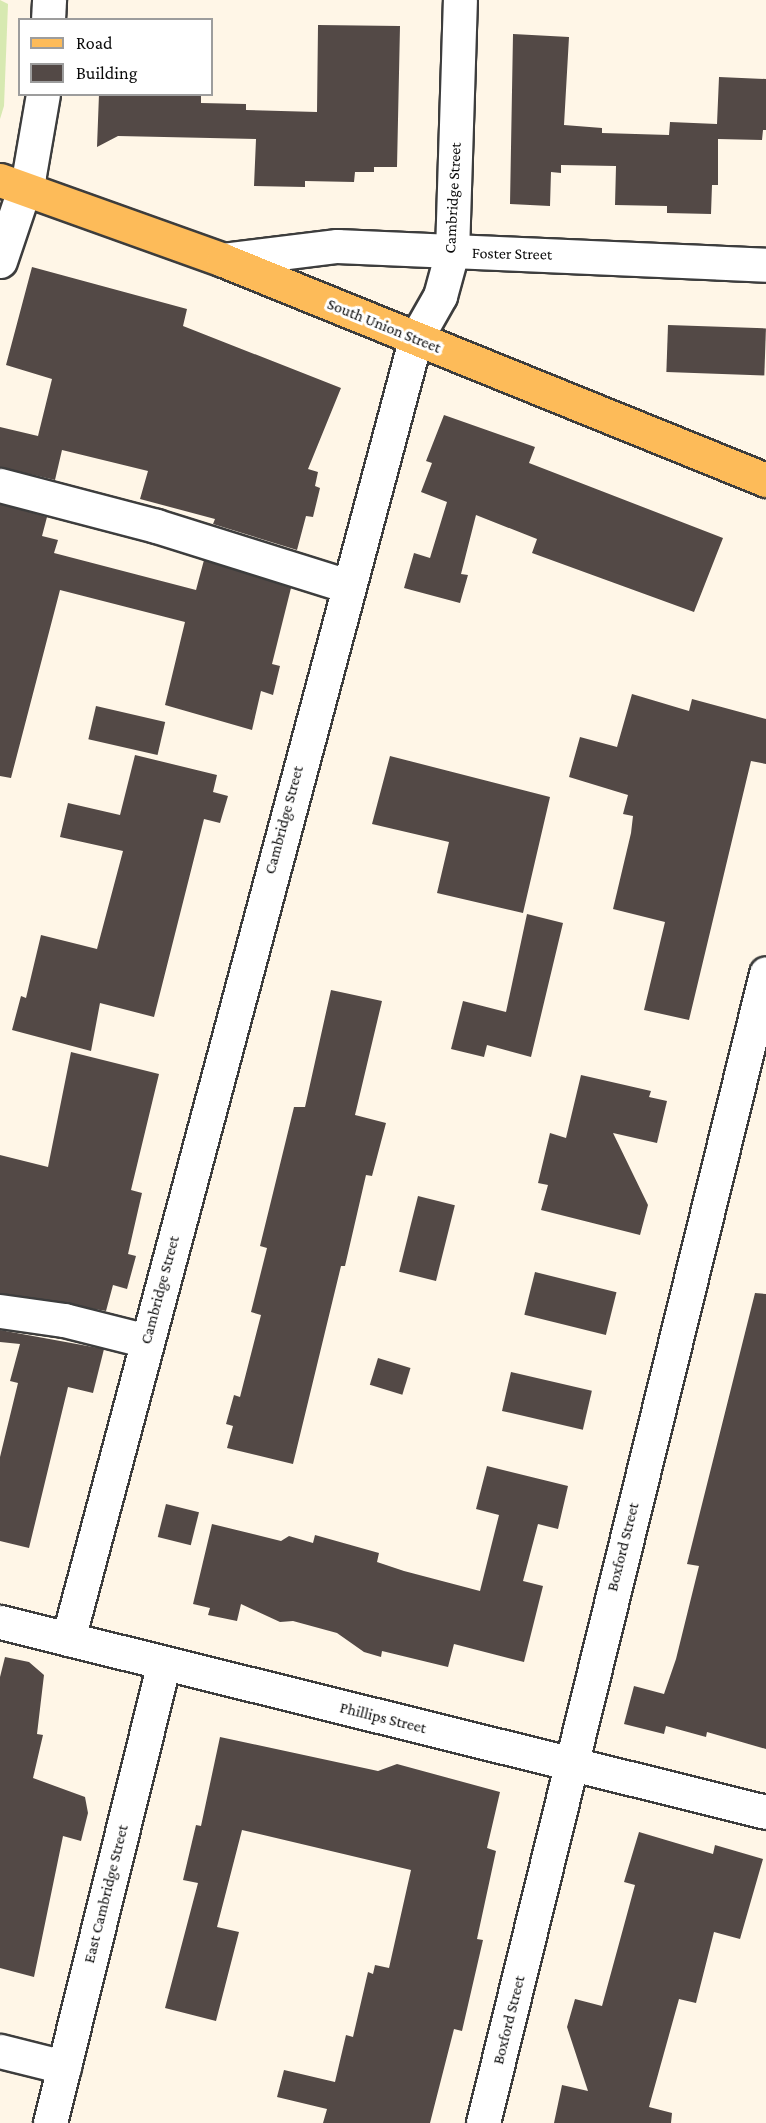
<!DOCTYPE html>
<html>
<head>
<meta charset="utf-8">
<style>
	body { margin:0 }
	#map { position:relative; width:766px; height:2123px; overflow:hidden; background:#fff6e7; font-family:"Crimson Pro",serif }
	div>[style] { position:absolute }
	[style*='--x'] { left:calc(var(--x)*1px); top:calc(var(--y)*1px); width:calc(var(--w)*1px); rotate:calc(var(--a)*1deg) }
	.green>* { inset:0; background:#d7e9b1 }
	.building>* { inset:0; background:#534946; transform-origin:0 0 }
	.roads { filter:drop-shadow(2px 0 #3d3d3d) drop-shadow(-2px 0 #3d3d3d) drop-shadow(0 2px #3d3d3d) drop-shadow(0 -2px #3d3d3d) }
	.minor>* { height:33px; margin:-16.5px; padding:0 16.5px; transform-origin:16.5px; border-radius:16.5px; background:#fff }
	.major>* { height:33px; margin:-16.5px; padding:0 16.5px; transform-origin:16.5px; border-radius:16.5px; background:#fdbb59 }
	span { translate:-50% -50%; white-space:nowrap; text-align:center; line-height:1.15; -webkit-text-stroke:6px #fff; paint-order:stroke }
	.street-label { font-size:16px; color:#0a0a0a }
	.legend { position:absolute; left:18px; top:18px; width:195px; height:78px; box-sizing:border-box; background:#fff; border:2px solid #9d9d9d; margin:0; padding:8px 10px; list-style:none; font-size:18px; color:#0a0a0a }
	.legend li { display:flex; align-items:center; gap:12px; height:30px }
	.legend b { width:30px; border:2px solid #9d9d9d }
</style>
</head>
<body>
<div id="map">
	<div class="green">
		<i style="clip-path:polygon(0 0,8px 4px,4px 106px,0 119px)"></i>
	</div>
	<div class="building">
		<i style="clip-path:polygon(318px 25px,400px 26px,397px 167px,374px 167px,374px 172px,355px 172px,354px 182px,305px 181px,305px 187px,254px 186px,256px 139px,118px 136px,97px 147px,99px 94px,201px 94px,201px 103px,246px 104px,246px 110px,317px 112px)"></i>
		<i style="clip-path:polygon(513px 34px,569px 37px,564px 125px,602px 128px,602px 133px,669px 135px,670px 122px,717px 124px,719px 77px,766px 79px,766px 130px,763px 130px,762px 140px,718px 139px,718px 185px,712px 185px,711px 214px,667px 213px,667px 206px,615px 205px,616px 166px,561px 165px,561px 173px,551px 172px,550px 206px,510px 204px)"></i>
		<i style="clip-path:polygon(32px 267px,187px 309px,183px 326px,341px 388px,308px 469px,318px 472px,315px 486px,320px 488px,313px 517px,306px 516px,297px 550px,213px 524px,215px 519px,140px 499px,148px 471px,62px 450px,55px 480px,0 467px,0 427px,38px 436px,52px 379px,6px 365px)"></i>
		<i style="left:668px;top:325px;width:98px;height:47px;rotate:2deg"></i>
		<i style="clip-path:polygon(444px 415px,535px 447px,529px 463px,723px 538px,694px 612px,532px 553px,537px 539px,476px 515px,461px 574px,468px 575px,460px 603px,404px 588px,414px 553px,430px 558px,447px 502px,421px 492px,432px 463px,426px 461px)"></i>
		<i style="clip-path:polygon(0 504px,47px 517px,42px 536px,58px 540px,54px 553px,196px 590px,204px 560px,291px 588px,272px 664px,280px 666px,273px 695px,261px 691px,252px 730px,165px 705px,185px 622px,60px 590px,11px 778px,0 776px)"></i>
		<i style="clip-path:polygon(632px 694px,689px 711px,692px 699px,766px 719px,766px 764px,751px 761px,689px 1020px,644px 1010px,665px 922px,613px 909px,631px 833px,633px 816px,623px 814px,628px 795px,569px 777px,580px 737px,617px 747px)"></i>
		<i style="left:96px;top:706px;width:71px;height:34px;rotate:13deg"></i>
		<i style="clip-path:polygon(135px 755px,217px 775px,213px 792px,228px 796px,220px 823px,204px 819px,154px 1017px,100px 1003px,91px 1051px,12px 1030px,21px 996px,26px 998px,41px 935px,97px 949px,123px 851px,60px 837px,68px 803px,120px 815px)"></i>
		<i style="clip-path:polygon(390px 756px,550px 797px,523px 913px,437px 893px,449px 842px,372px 824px)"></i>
		<i style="clip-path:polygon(527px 914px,563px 923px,531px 1057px,487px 1045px,484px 1057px,451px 1049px,463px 1001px,506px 1012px)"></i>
		<i style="clip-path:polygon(331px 990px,382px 1001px,355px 1115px,386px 1123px,372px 1176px,366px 1175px,345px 1266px,341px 1266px,293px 1464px,227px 1448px,233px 1426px,226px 1424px,234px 1395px,240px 1397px,261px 1315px,251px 1312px,267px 1248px,260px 1246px,286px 1140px,294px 1107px,305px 1107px)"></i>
		<i style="clip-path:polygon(71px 1052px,159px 1074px,131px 1190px,142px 1193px,128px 1254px,136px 1256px,127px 1289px,113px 1285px,106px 1311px,0 1293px,0 1155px,48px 1167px)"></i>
		<i style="clip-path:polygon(581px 1075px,651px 1091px,649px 1097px,667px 1101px,657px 1143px,613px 1133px,648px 1205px,640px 1235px,541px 1210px,548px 1185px,538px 1183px,550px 1133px,566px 1138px)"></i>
		<i style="left:418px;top:1196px;width:38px;height:78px;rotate:14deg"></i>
		<i style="left:535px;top:1272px;width:84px;height:44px;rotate:14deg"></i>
		<i style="clip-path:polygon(755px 1293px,766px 1294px,766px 1749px,707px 1732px,706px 1737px,666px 1726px,664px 1734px,624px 1724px,634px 1686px,664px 1694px,676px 1659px,699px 1566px,687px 1564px)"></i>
		<i style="clip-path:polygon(0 1330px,104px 1349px,93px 1393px,68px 1387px,29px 1548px,0 1541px,0 1457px,18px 1383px,10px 1381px,20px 1344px,0 1342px)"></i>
		<i style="left:378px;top:1358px;width:34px;height:28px;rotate:17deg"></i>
		<i style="left:511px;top:1372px;width:83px;height:40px;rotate:13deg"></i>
		<i style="clip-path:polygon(487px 1466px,568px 1486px,558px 1529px,538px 1524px,523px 1581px,543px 1586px,524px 1662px,454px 1644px,448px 1667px,382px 1651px,381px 1657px,364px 1652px,337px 1633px,293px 1621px,280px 1622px,241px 1604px,237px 1621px,208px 1615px,210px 1608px,193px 1604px,212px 1524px,281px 1541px,289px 1536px,313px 1543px,315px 1535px,379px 1553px,377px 1562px,404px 1571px,480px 1591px,499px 1515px,476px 1509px)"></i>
		<i style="left:166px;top:1504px;width:34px;height:34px;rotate:14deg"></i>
		<i style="clip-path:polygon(5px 1657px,29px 1662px,44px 1675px,37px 1734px,43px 1735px,33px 1778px,85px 1797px,88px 1813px,81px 1841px,63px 1836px,34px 1977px,0 1968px,0 1677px)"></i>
		<i style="clip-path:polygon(220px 1737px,378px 1771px,397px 1764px,500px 1792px,487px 1848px,496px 1851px,477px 1939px,483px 1940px,462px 2031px,454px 2029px,430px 2123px,323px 2123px,327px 2109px,277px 2097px,284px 2070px,335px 2082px,346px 2035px,353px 2037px,368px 1972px,373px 1974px,375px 1965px,389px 1968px,411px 1870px,242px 1830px,217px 1927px,239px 1932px,216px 2021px,165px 2008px,198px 1883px,183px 1880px,196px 1825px,201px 1826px)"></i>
		<i style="clip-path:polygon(639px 1832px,713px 1854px,715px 1845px,763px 1859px,740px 1939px,714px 1932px,696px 2003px,679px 1999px,649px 2107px,672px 2113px,671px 2123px,554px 2123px,562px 2085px,588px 2091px,567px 2027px,575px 1999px,602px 2006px,635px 1885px,624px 1882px)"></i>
	</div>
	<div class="roads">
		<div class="minor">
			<i style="--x:48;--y:20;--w:20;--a:-87"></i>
			<i style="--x:223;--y:260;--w:115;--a:-7"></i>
			<i style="--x:337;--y:246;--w:429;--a:2.5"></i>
			<i style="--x:0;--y:261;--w:91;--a:-71.4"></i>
			<i style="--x:29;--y:175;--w:82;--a:-80.2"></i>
			<i style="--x:0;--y:485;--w:161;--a:14.7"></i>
			<i style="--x:156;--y:526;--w:201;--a:17.4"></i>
			<i style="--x:0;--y:1311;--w:65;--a:8"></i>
			<i style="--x:64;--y:1320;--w:86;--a:14.2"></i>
			<i style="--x:0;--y:1622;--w:789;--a:13.93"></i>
			<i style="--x:68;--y:1639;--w:1345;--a:-75.04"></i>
			<i style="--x:415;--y:340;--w:51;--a:-60.4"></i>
			<i style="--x:440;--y:296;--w:46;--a:-74.7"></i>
			<i style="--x:452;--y:252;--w:252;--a:-88.2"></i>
			<i style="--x:0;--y:2051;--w:66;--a:14"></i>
			<i style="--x:50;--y:2123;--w:472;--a:-76.1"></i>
			<i style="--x:483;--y:2123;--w:1184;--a:-76.17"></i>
		</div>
		<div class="major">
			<i style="--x:0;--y:180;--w:237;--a:19.7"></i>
			<i style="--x:223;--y:260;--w:586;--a:22.06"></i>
		</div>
	</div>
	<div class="street-label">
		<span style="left:453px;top:198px;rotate:-87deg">Cambridge Street</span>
		<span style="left:512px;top:254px;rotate:1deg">Foster Street</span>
		<span style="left:384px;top:326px;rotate:22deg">South Union Street</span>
		<span style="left:284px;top:820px;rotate:-75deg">Cambridge Street</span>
		<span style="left:160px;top:1290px;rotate:-75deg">Cambridge Street</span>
		<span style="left:623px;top:1547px;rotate:-76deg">Boxford Street</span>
		<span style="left:383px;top:1718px;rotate:14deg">Phillips Street</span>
		<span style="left:106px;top:1894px;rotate:-76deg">East Cambridge Street</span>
		<span style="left:509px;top:2020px;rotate:-76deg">Boxford Street</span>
	</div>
	<ul class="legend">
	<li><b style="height:8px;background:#fdbb59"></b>Road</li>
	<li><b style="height:16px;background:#534946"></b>Building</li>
	</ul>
</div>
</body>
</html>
